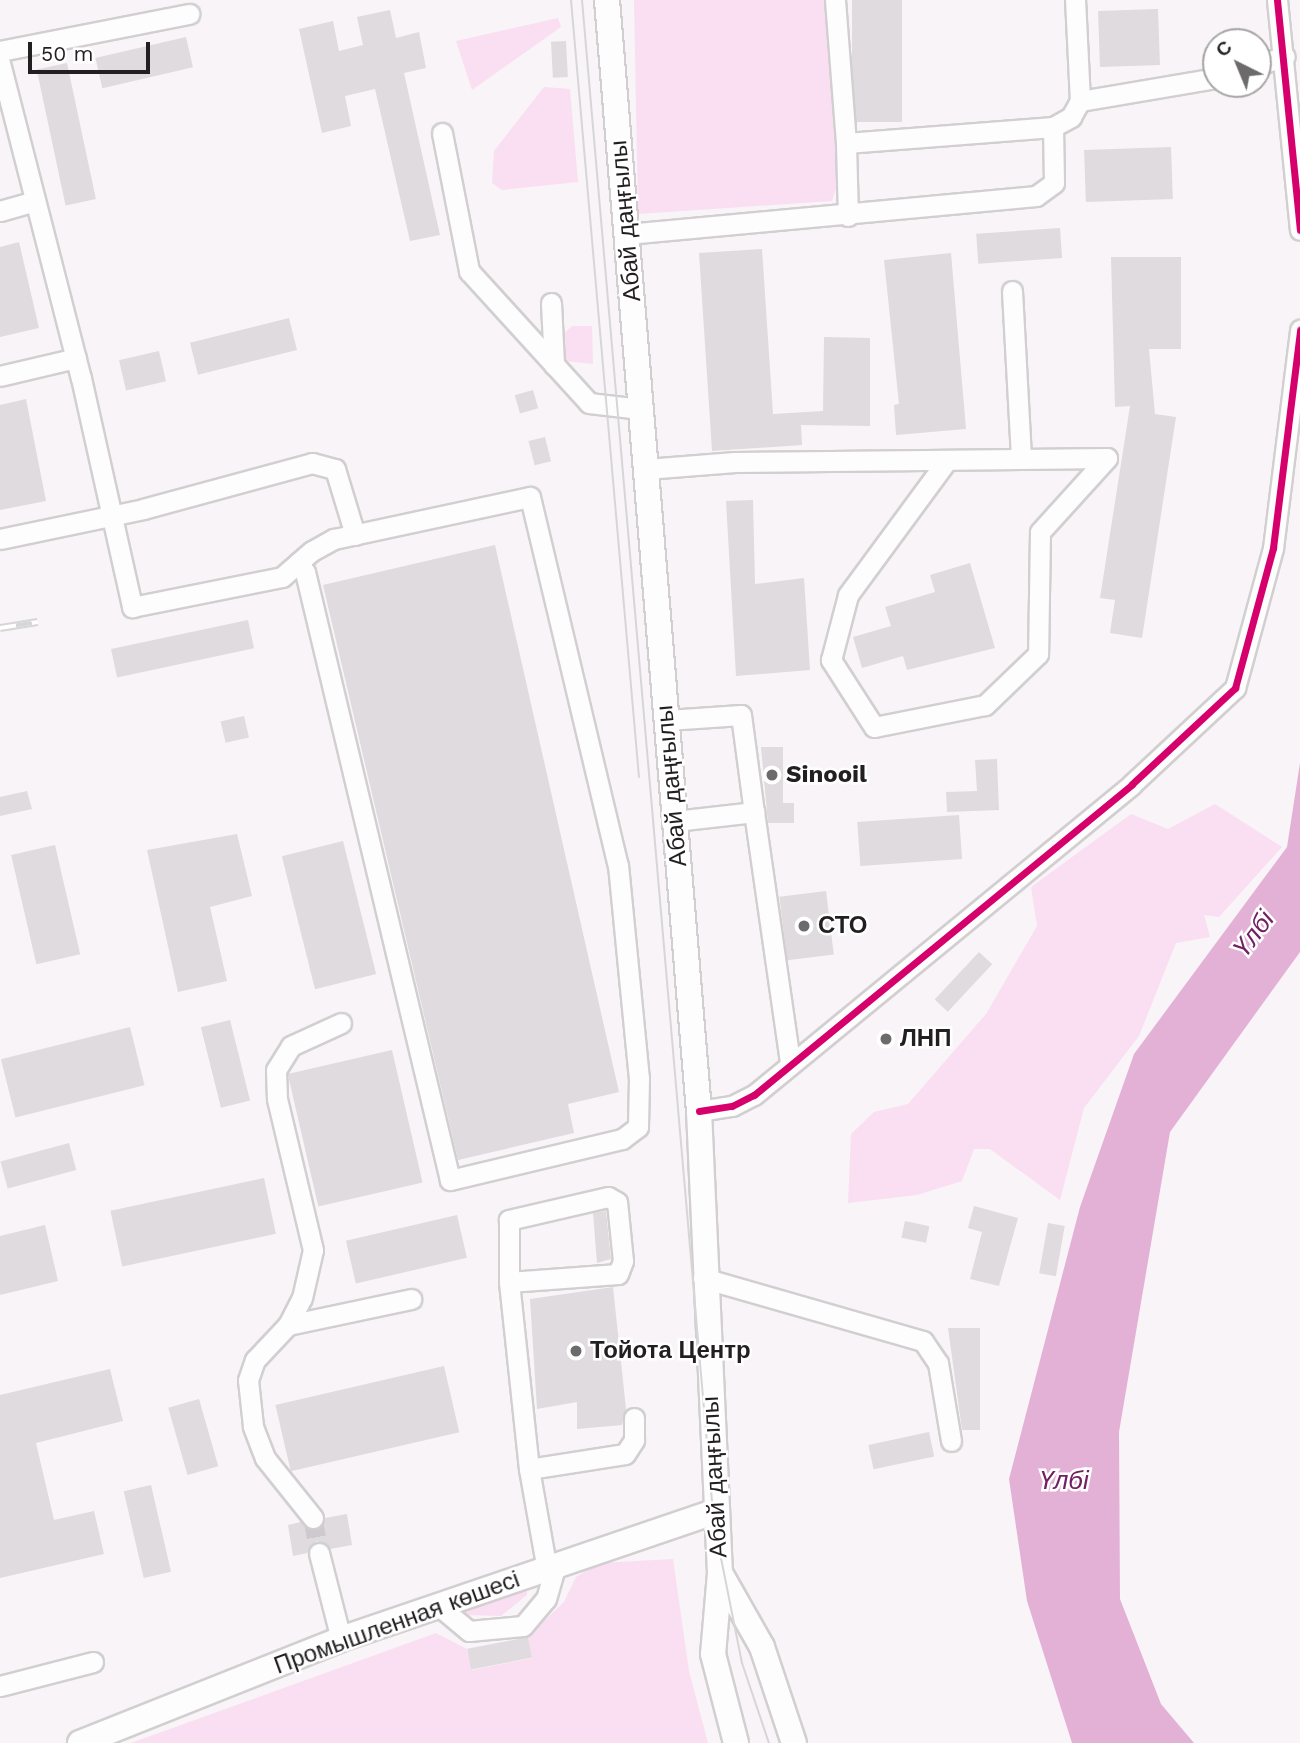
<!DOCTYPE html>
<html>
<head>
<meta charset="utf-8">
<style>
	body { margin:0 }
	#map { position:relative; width:1300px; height:1743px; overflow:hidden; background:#f9f4f7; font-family:"Work Sans",sans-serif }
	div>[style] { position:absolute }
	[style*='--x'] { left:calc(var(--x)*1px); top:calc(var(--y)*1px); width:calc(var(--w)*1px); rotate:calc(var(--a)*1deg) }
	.green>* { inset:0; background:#f9dff1 }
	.water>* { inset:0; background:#e4b1d6 }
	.building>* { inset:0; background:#dfdbde; transform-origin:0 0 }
	.minor-tunnel>* { height:19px; margin-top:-9.5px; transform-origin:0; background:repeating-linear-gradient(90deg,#cec9cc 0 19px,transparent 0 29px) }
	.roads { filter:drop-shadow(2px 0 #d2cfd1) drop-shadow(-2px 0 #d2cfd1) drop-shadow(0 2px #d2cfd1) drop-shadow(0 -2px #d2cfd1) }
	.minor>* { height:19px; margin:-9.5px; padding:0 9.5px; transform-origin:9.5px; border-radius:9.5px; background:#fefdfe }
	.major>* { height:24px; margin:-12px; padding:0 12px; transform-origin:12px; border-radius:12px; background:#fefdfe }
	.tram>* { height:2px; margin:-1px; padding:0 1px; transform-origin:1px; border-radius:1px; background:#d7d6d7 }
	.rail>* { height:8px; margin-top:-4px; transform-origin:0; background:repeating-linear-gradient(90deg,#fff 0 16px,#d7d6d7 0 32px); box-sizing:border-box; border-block:2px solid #d7d6d7 }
	.cycleway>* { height:7px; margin:-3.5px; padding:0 3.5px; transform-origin:3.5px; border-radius:3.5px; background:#d6006c }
	.dots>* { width:19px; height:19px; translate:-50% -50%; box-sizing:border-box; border:4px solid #fff; border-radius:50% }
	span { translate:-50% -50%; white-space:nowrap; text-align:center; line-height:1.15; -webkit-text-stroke:5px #fff; paint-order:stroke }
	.street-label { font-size:24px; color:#221f21 }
	.poi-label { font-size:24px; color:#221f21; font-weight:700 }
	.left { translate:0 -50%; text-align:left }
	.water-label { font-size:26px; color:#712061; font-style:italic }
	.north { position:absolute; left:1202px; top:28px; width:70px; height:70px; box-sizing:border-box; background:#fff; border:2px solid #a7a5a6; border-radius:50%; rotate:317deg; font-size:19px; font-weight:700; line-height:28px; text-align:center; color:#221f21 }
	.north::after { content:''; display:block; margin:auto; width:24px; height:32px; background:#6d6a6c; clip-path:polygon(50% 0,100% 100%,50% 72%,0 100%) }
	.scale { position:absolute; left:28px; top:42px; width:122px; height:32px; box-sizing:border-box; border:4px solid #221f21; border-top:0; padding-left:9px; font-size:21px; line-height:24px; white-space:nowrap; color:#221f21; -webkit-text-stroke:5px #fff; paint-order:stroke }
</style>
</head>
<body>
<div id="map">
	<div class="green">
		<i style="clip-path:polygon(634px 0,835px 0,847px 156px,832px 201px,638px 214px)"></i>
		<i style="clip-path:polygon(558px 18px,561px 27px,472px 90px,456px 41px)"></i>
		<i style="clip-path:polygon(544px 87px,570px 89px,578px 182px,502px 190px,492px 183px,494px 151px)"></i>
		<i style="clip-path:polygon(572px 326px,592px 326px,593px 364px,565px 361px,561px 336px)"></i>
		<i style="clip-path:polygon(1215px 804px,1282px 847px,1219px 917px,1204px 915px,1210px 937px,1176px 943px,1139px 1036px,1084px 1108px,1060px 1200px,990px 1149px,974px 1149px,962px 1181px,917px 1195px,848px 1203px,851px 1134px,874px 1112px,908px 1104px,986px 1014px,1037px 926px,1031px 887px,1131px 814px,1168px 829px)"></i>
		<i style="clip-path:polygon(673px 1559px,689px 1671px,708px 1743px,131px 1743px,436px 1633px,467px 1649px,472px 1670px,532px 1658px,528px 1636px,564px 1602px,576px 1577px,599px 1563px)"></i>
		<i style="clip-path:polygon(527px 1576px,527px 1595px,501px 1616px,464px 1615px,452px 1602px)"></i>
	</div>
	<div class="water">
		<i style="clip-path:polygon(1300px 763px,1300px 952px,1170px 1132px,1119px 1432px,1120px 1599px,1161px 1704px,1194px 1743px,1072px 1743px,1027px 1601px,1009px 1479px,1080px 1207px,1134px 1054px,1287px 847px)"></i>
	</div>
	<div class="building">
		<i style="left:852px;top:0;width:50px;height:122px"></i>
		<i style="left:1158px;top:9px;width:56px;height:60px;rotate:88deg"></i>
		<i style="clip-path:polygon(390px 10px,396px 38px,419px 32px,426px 68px,404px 73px,440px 235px,410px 241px,375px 89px,345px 96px,351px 126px,322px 133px,299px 29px,333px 21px,339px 51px,363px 45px,357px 17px)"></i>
		<i style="left:186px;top:37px;width:31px;height:93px;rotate:77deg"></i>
		<i style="left:566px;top:41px;width:36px;height:15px;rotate:87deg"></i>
		<i style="left:67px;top:63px;width:139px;height:31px;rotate:78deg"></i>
		<i style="left:1171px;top:147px;width:52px;height:87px;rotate:88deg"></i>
		<i style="left:1060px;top:228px;width:30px;height:84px;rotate:86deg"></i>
		<i style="clip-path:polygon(19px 242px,39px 328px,0 337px,0 247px)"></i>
		<i style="clip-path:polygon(762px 249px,773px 414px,823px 411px,824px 337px,870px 338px,870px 426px,801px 425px,802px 445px,712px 451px,699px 253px)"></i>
		<i style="clip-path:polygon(951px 253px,966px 429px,896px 435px,894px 405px,899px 404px,884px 260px)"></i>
		<i style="clip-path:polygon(1111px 257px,1181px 257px,1181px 349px,1149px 349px,1155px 414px,1176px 417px,1142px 638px,1110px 633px,1115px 600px,1100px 598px,1130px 406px,1115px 407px)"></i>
		<i style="left:289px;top:318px;width:33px;height:102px;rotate:76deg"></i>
		<i style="left:159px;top:351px;width:31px;height:41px;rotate:77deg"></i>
		<i style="left:533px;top:390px;width:19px;height:19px;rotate:74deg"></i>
		<i style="clip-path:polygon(26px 399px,46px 501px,0 510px,0 405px)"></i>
		<i style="left:545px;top:437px;width:25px;height:17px;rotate:76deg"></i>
		<i style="clip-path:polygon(753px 500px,755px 584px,804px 578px,810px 670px,736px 676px,726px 501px)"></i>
		<i style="clip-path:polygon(495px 545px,619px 1092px,568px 1104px,574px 1133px,458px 1160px,323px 585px)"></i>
		<i style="clip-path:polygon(970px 563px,995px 648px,907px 670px,903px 656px,862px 668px,853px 637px,891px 626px,885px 607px,935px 592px,930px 575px)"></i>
		<i style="left:248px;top:620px;width:29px;height:140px;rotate:78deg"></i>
		<i style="left:244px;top:716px;width:22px;height:24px;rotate:77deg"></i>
		<i style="clip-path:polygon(761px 747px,783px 747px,783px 803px,794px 803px,794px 823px,768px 823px)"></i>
		<i style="clip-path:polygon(997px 759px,999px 810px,947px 812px,946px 792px,977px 791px,975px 760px)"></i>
		<i style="clip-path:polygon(27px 791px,32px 809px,0 816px,0 797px)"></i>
		<i style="left:959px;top:815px;width:44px;height:102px;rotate:86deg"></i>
		<i style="clip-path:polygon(237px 834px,252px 896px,210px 907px,227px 981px,178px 992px,147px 850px)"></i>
		<i style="left:343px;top:841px;width:137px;height:63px;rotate:76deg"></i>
		<i style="left:55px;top:845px;width:112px;height:45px;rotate:77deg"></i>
		<i style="left:826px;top:891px;width:64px;height:47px;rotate:83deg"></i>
		<i style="left:979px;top:952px;width:18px;height:65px;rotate:43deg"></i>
		<i style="left:230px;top:1020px;width:83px;height:30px;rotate:76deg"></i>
		<i style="left:130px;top:1027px;width:60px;height:133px;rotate:76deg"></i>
		<i style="left:392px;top:1050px;width:136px;height:107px;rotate:77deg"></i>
		<i style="left:69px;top:1143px;width:28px;height:71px;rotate:75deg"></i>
		<i style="left:264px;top:1178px;width:57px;height:157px;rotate:78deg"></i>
		<i style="clip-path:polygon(974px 1206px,1018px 1218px,999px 1286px,970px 1279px,982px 1232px,968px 1228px)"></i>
		<i style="clip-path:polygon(606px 1211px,611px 1259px,597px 1263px,593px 1213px)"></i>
		<i style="left:457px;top:1215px;width:44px;height:114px;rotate:77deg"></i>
		<i style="left:905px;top:1221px;width:25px;height:17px;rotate:12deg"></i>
		<i style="left:1048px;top:1223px;width:17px;height:51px;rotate:10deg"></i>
		<i style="clip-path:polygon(45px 1225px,58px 1281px,0 1295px,0 1236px)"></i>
		<i style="clip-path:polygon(613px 1287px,626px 1409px,622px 1425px,577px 1429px,577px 1402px,537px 1409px,530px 1299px)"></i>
		<i style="clip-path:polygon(948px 1328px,980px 1328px,980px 1430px,962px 1430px)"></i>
		<i style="left:444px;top:1366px;width:68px;height:173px;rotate:77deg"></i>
		<i style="clip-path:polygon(110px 1369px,123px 1421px,36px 1443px,54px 1520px,94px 1511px,104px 1554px,0 1578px,0 1395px)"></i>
		<i style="left:199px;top:1399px;width:70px;height:32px;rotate:74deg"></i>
		<i style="left:929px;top:1432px;width:25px;height:62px;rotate:78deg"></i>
		<i style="left:151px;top:1485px;width:89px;height:28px;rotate:77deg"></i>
		<i style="clip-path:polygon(347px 1514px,352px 1545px,330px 1549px,317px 1541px,307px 1553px,293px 1556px,288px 1525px,301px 1522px,316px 1530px,325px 1518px)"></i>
		<i style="left:528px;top:1637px;width:21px;height:62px;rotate:79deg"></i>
	</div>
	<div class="minor-tunnel">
		<i style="--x:313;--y:1518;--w:36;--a:80"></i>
	</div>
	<div class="roads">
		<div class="minor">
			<i style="--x:835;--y:0;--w:143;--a:85.6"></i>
			<i style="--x:1277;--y:0;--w:231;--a:84.3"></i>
			<i style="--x:0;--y:51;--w:193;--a:-11.1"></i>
			<i style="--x:0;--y:63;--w:325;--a:75.6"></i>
			<i style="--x:81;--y:378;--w:235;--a:77.4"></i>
			<i style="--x:132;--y:607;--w:153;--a:-11.3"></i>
			<i style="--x:282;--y:577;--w:21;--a:-41"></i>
			<i style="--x:298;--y:563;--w:18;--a:-41"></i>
			<i style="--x:312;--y:551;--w:25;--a:-29"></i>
			<i style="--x:334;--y:539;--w:200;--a:-12.1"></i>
			<i style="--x:530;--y:497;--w:378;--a:76.6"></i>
			<i style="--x:618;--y:865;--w:214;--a:84.4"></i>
			<i style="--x:639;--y:1078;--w:49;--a:91.2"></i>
			<i style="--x:638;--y:1127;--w:20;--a:143"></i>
			<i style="--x:622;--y:1139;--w:177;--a:166.6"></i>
			<i style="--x:450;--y:1180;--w:625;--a:-103.41"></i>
			<i style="--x:305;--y:572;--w:11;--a:-128"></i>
			<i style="--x:1258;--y:65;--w:28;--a:-18"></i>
			<i style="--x:1080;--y:101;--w:138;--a:-9.6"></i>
			<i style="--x:442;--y:133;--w:141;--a:78.9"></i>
			<i style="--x:469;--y:271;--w:178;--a:47.7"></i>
			<i style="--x:589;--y:403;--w:52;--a:6.6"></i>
			<i style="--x:0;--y:211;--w:36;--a:-16"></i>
			<i style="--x:848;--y:216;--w:73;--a:-91.6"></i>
			<i style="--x:846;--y:143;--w:208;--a:-4.4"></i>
			<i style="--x:627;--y:234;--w:411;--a:-5.3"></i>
			<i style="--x:1036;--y:196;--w:22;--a:-36"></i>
			<i style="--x:1054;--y:183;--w:56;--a:-91"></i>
			<i style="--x:1053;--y:127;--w:21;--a:-29"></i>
			<i style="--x:1071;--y:117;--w:18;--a:-61"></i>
			<i style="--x:1080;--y:101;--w:101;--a:-92.8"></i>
			<i style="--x:1012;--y:291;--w:168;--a:86.9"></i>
			<i style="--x:551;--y:303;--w:62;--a:87.2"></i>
			<i style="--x:0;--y:376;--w:78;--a:-13.3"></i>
			<i style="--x:646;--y:469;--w:89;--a:-4.5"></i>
			<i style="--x:735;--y:462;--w:286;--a:-0.6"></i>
			<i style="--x:1021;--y:459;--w:86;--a:-0.7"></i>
			<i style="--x:1107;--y:458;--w:100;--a:132.2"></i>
			<i style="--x:1040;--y:532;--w:122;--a:90.9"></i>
			<i style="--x:1038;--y:654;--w:74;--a:136.1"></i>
			<i style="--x:985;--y:705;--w:113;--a:168.8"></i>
			<i style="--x:874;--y:727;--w:80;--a:-122.7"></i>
			<i style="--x:831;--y:660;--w:67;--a:-75.3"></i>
			<i style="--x:848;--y:595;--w:167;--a:-53.7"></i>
			<i style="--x:0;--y:539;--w:146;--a:-11.8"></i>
			<i style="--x:143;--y:509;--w:175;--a:-15.2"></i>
			<i style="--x:312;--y:463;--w:24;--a:15"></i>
			<i style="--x:335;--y:469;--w:69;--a:73.1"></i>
			<i style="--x:667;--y:720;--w:74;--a:-3.9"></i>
			<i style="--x:741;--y:715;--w:98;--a:82.4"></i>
			<i style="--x:675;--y:821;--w:80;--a:-6.5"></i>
			<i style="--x:754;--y:812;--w:252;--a:81.8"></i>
			<i style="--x:699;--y:1111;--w:33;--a:-9"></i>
			<i style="--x:732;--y:1106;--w:25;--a:-27"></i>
			<i style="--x:754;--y:1095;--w:489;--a:-39.4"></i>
			<i style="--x:1132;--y:784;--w:141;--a:-43"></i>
			<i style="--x:1235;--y:688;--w:145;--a:-74.8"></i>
			<i style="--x:1273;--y:548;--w:220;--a:-82.9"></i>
			<i style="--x:703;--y:1278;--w:229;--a:16"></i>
			<i style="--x:923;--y:1341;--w:27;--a:56"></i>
			<i style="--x:938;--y:1363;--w:79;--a:80.5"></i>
			<i style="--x:509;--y:1282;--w:109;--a:-4.2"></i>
			<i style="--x:618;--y:1274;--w:14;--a:-69"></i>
			<i style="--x:623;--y:1261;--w:59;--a:-95.8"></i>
			<i style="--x:617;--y:1202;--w:10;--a:-151"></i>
			<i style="--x:608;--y:1197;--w:102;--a:166.9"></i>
			<i style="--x:509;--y:1220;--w:62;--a:90"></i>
			<i style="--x:509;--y:1282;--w:188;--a:83.9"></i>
			<i style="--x:529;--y:1469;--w:103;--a:79.9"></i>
			<i style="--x:288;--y:1325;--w:126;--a:-11.9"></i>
			<i style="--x:529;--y:1469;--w:97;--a:-8.9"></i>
			<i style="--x:625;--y:1454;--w:17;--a:-57"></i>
			<i style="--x:634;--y:1440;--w:22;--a:-90"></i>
			<i style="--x:313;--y:1518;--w:77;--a:-128.7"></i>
			<i style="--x:265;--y:1458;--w:34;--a:-111"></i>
			<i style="--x:253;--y:1426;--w:46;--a:-96.2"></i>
			<i style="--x:248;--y:1380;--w:21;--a:-71"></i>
			<i style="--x:255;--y:1360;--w:48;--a:-46.7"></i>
			<i style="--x:288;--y:1325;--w:30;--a:-63"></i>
			<i style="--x:302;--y:1298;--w:49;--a:-77.1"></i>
			<i style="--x:313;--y:1250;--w:155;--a:-103.4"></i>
			<i style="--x:277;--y:1099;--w:29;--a:-92"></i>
			<i style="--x:276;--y:1070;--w:28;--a:-58"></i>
			<i style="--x:291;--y:1046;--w:55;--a:-24.7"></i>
			<i style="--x:319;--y:1553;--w:89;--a:75.7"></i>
			<i style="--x:439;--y:1606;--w:39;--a:40"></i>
			<i style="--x:469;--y:1631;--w:54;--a:-5.3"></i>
			<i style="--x:523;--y:1626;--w:35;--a:-50"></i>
			<i style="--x:546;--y:1599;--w:33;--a:-74"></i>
			<i style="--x:0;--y:1686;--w:96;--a:-14.5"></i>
		</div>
		<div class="major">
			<i style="--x:607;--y:0;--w:1115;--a:85.27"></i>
			<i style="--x:699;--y:1111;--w:462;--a:87.4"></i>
			<i style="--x:720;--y:1573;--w:81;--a:94.9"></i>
			<i style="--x:713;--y:1654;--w:92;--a:75.5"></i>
			<i style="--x:720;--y:1573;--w:85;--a:60.4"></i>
			<i style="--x:762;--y:1647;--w:101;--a:71.6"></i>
			<i style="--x:80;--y:1743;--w:281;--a:-21.7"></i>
			<i style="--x:341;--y:1639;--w:397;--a:-18.8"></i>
		</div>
	</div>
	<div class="tram">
		<i style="--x:571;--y:0;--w:780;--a:85"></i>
		<i style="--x:582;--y:0;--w:1529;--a:85.05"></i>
		<i style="--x:714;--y:1523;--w:143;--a:78.7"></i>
		<i style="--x:742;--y:1663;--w:84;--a:71.4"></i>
	</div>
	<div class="rail">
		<i style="--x:0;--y:628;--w:38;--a:-9"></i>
	</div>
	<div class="cycleway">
		<i style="--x:1277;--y:0;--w:231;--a:84.3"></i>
		<i style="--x:699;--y:1111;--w:33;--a:-9"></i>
		<i style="--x:732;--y:1106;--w:25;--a:-27"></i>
		<i style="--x:754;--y:1095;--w:489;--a:-39.4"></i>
		<i style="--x:1132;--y:784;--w:141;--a:-43"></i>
		<i style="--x:1235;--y:688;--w:145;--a:-74.8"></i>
		<i style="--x:1273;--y:548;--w:220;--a:-82.9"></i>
	</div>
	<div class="dots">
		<i style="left:772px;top:775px;background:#6d6a6c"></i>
		<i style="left:804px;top:926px;background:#6d6a6c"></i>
		<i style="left:886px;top:1039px;background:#6d6a6c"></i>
		<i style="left:576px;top:1351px;background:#6d6a6c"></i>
	</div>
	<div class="street-label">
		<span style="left:626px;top:221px;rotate:-95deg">Абай даңғылы</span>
		<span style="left:672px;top:786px;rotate:-95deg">Абай даңғылы</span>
		<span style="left:715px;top:1477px;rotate:-93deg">Абай даңғылы</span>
		<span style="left:397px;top:1623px;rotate:-20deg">Промышленная көшесі</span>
	</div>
	<div class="poi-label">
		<span class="left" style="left:786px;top:775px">Sinooil</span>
		<span class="left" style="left:818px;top:926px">СТО</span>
		<span class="left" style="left:900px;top:1039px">ЛНП</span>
		<span class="left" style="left:590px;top:1351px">Тойота Центр</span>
	</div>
	<div class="water-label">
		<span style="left:1254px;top:934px;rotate:-53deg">Үлбі</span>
		<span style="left:1064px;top:1481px">Үлбі</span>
	</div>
	<div class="north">С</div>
	<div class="scale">50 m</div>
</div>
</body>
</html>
